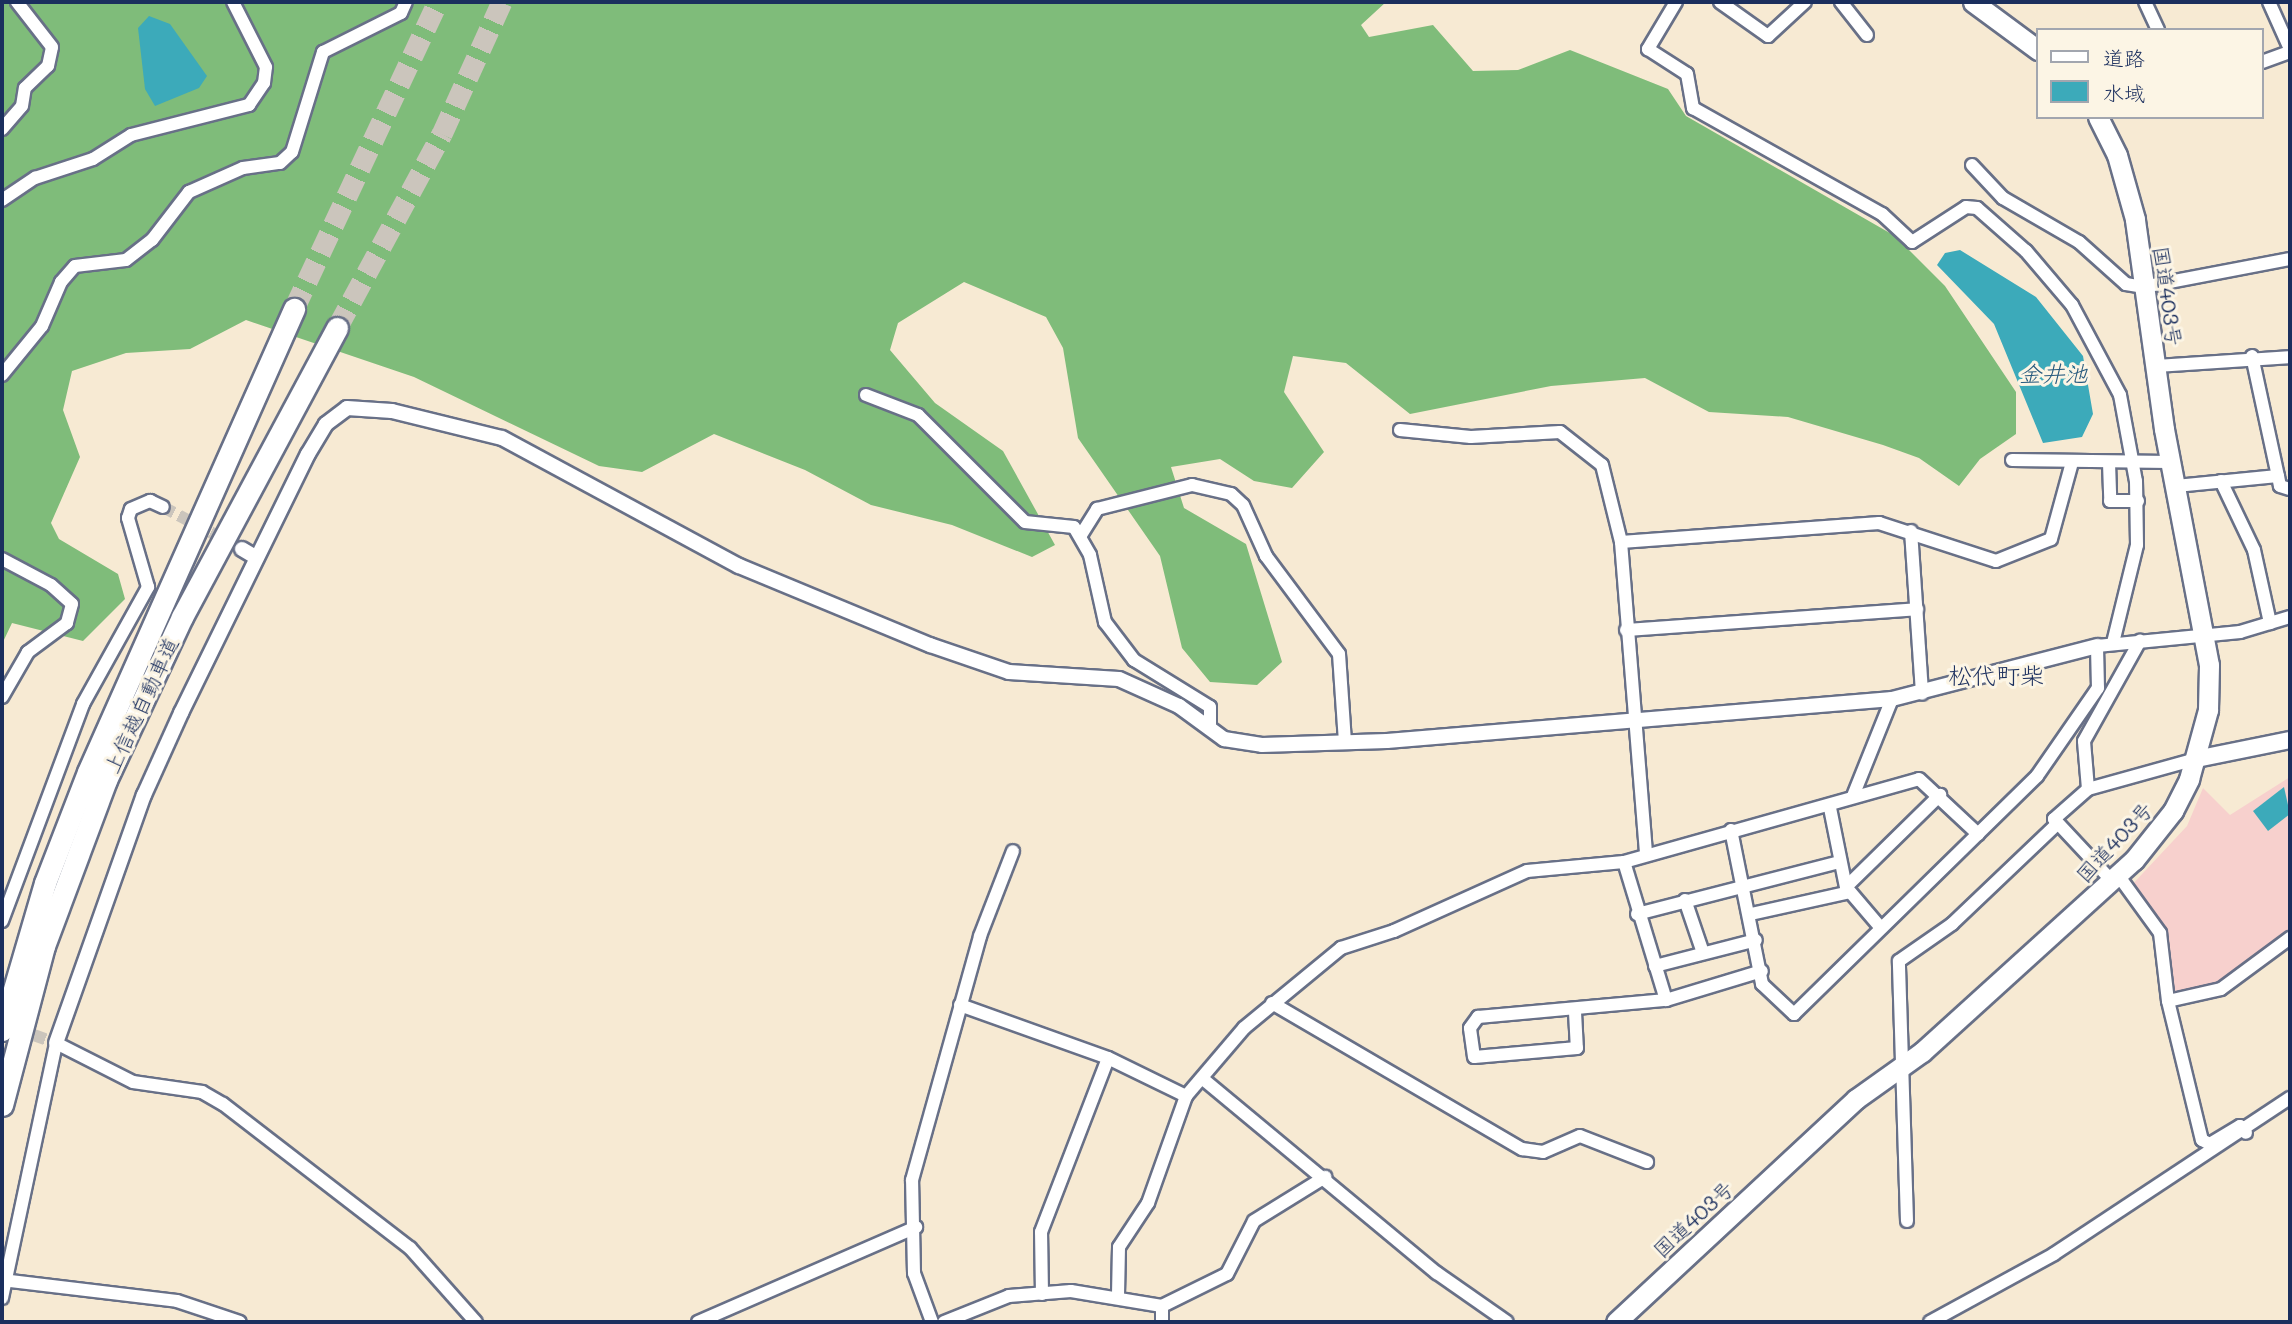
<!DOCTYPE html>
<html>
<head>
<meta charset="utf-8">
<style>
	body { margin:0 }
	#map { position:relative; width:2292px; height:1324px; overflow:hidden; background:#f7ead3; font-family:Mali,"Klee One",sans-serif }
	div>[style] { position:absolute }
	[style*='--x'] { left:calc(var(--x)*1px); top:calc(var(--y)*1px); width:calc(var(--w)*1px); rotate:calc(var(--a)*1deg) }
	.built>* { inset:0; background:#f7d0cd }
	.forest>* { inset:0; background:#7fbc7a }
	.water>* { inset:0; background:#3caaba }
	.minor-tunnel>* { height:12px; margin-top:-6px; transform-origin:0; background:repeating-linear-gradient(90deg,#cbc5bc 0 12px,transparent 0 18px) }
	.motorway-tunnel>* { height:21px; margin-top:-10.5px; transform-origin:0; background:repeating-linear-gradient(90deg,#cbc5bc 0 21px,transparent 0 31px) }
	.roads { filter:drop-shadow(2px 0 #687087) drop-shadow(-2px 0 #687087) drop-shadow(0 2px #687087) drop-shadow(0 -2px #687087) }
	.minor>* { height:12px; margin:-6px; padding:0 6px; transform-origin:6px; border-radius:6px; background:#fff }
	.tertiary>* { height:14px; margin:-7px; padding:0 7px; transform-origin:7px; border-radius:7px; background:#fff }
	.secondary>* { height:16px; margin:-8px; padding:0 8px; transform-origin:8px; border-radius:8px; background:#fff }
	.trunk>* { height:19px; margin:-9.5px; padding:0 9.5px; transform-origin:9.5px; border-radius:9.5px; background:#fff }
	.motorway>* { height:21px; margin:-10.5px; padding:0 10.5px; transform-origin:10.5px; border-radius:10.5px; background:#fff }
	span { translate:-50% -50%; white-space:nowrap; text-align:center; line-height:1.15; -webkit-text-stroke:6px #fcf5e5; paint-order:stroke }
	.street-label { font-size:21px; color:#1b2f5e }
	.water-label { font-size:23px; color:#275a7e; font-style:italic }
	.quarter-label { font-size:24px; color:#1b2f5e }
	.frame { position:absolute; inset:0; border:4px solid #1b2f5e; pointer-events:none }
	.legend { position:absolute; left:2036px; top:28px; width:228px; height:91px; box-sizing:border-box; background:#fcf5e5; border:2px solid #a2a6af; margin:0; padding:9px 12px; list-style:none; font-size:21px; color:#1b2f5e }
	.legend li { display:flex; align-items:center; gap:14px; height:35px }
	.legend b { width:35px; border:2px solid #a2a6af }
</style>
</head>
<body>
<div id="map">
	<div class="built">
		<i style="clip-path:polygon(2290px 777px,2290px 933px,2220px 986px,2174px 996px,2167px 992px,2164px 929px,2129px 888px,2187px 826px,2203px 788px,2230px 815px)"></i>
	</div>
	<div class="forest">
		<i style="clip-path:polygon(2px 2px,1386px 2px,1361px 25px,1369px 37px,1433px 25px,1473px 71px,1518px 70px,1570px 50px,1668px 89px,1686px 116px,1895px 236px,1945px 286px,2016px 392px,2016px 434px,1980px 459px,1959px 486px,1919px 458px,1883px 445px,1788px 417px,1709px 412px,1645px 378px,1551px 386px,1410px 414px,1346px 363px,1293px 356px,1284px 392px,1324px 452px,1292px 488px,1254px 481px,1220px 459px,1171px 467px,1184px 508px,1246px 544px,1282px 662px,1257px 685px,1210px 682px,1182px 648px,1160px 556px,1078px 438px,1063px 348px,1046px 317px,964px 282px,898px 323px,890px 350px,935px 403px,1003px 451px,1055px 545px,1032px 557px,952px 525px,871px 505px,805px 470px,714px 434px,642px 472px,599px 466px,414px 377px,246px 320px,190px 349px,126px 353px,72px 371px,63px 410px,80px 457px,51px 523px,59px 539px,118px 574px,125px 599px,83px 641px,12px 623px,2px 644px)"></i>
	</div>
	<div class="water">
		<i style="clip-path:polygon(149px 16px,170px 24px,207px 76px,199px 88px,155px 106px,145px 89px,138px 28px)"></i>
		<i style="clip-path:polygon(1960px 250px,2036px 297px,2083px 356px,2093px 414px,2082px 437px,2043px 443px,1994px 324px,1937px 265px,1945px 253px)"></i>
		<i style="clip-path:polygon(2284px 787px,2290px 814px,2268px 831px,2253px 811px)"></i>
	</div>
	<div class="minor-tunnel">
		<i style="--x:163;--y:507;--w:89;--a:28"></i>
		<i style="--x:17;--y:1029;--w:41;--a:19.7"></i>
	</div>
	<div class="motorway-tunnel">
		<i style="--x:294;--y:309;--w:339;--a:-64.9"></i>
		<i style="--x:337;--y:328;--w:221;--a:-61.6"></i>
		<i style="--x:442;--y:134;--w:145;--a:-65.6"></i>
	</div>
	<div class="roads">
		<div class="minor">
			<i style="--x:1676;--y:2;--w:55;--a:120.8"></i>
			<i style="--x:1648;--y:49;--w:46;--a:32.7"></i>
			<i style="--x:1687;--y:74;--w:35;--a:80"></i>
			<i style="--x:1693;--y:108;--w:217;--a:29.3"></i>
			<i style="--x:1882;--y:214;--w:41;--a:43"></i>
			<i style="--x:1912;--y:242;--w:64;--a:-32.9"></i>
			<i style="--x:1966;--y:207;--w:11;--a:5"></i>
			<i style="--x:1977;--y:208;--w:65;--a:41.3"></i>
			<i style="--x:2026;--y:251;--w:71;--a:49.6"></i>
			<i style="--x:2072;--y:305;--w:102;--a:61.9"></i>
			<i style="--x:2120;--y:395;--w:87;--a:79.5"></i>
			<i style="--x:2136;--y:481;--w:64;--a:89.1"></i>
			<i style="--x:2137;--y:545;--w:101;--a:103.8"></i>
			<i style="--x:1720;--y:2;--w:59;--a:35.3"></i>
			<i style="--x:1768;--y:36;--w:50;--a:-42.6"></i>
			<i style="--x:1841;--y:2;--w:42;--a:51.8"></i>
			<i style="--x:2145;--y:2;--w:31;--a:65"></i>
			<i style="--x:2269;--y:2;--w:51;--a:65.9"></i>
			<i style="--x:2262;--y:62;--w:30;--a:-20"></i>
			<i style="--x:2;--y:129;--w:30;--a:-49"></i>
			<i style="--x:22;--y:106;--w:18;--a:-81"></i>
			<i style="--x:25;--y:88;--w:32;--a:-44"></i>
			<i style="--x:48;--y:66;--w:19;--a:-78"></i>
			<i style="--x:52;--y:47;--w:57;--a:-127.9"></i>
			<i style="--x:1972;--y:165;--w:45;--a:46.8"></i>
			<i style="--x:2003;--y:198;--w:88;--a:30.1"></i>
			<i style="--x:2079;--y:242;--w:63;--a:41.8"></i>
			<i style="--x:2126;--y:284;--w:17;--a:10"></i>
			<i style="--x:2143;--y:287;--w:150;--a:-10.8"></i>
			<i style="--x:2;--y:200;--w:40;--a:-34"></i>
			<i style="--x:35;--y:178;--w:61;--a:-18.1"></i>
			<i style="--x:93;--y:159;--w:45;--a:-32.3"></i>
			<i style="--x:131;--y:135;--w:122;--a:-14.3"></i>
			<i style="--x:249;--y:105;--w:27;--a:-56"></i>
			<i style="--x:264;--y:83;--w:16;--a:-83"></i>
			<i style="--x:266;--y:67;--w:73;--a:-116.9"></i>
			<i style="--x:2252;--y:356;--w:123;--a:77.8"></i>
			<i style="--x:2155;--y:366;--w:135;--a:-3.8"></i>
			<i style="--x:2;--y:375;--w:63;--a:-50.8"></i>
			<i style="--x:42;--y:326;--w:48;--a:-66.6"></i>
			<i style="--x:61;--y:282;--w:21;--a:-49"></i>
			<i style="--x:75;--y:266;--w:51;--a:-6.7"></i>
			<i style="--x:126;--y:260;--w:33;--a:-38"></i>
			<i style="--x:152;--y:240;--w:61;--a:-52.4"></i>
			<i style="--x:189;--y:192;--w:59;--a:-24"></i>
			<i style="--x:243;--y:168;--w:37;--a:-8"></i>
			<i style="--x:280;--y:163;--w:16;--a:-43"></i>
			<i style="--x:292;--y:152;--w:105;--a:-72.8"></i>
			<i style="--x:323;--y:52;--w:87;--a:-26.6"></i>
			<i style="--x:401;--y:13;--w:12;--a:-66"></i>
			<i style="--x:866;--y:395;--w:56;--a:21"></i>
			<i style="--x:918;--y:415;--w:151;--a:45"></i>
			<i style="--x:1025;--y:522;--w:49;--a:5.8"></i>
			<i style="--x:1074;--y:527;--w:32;--a:60"></i>
			<i style="--x:1090;--y:555;--w:69;--a:77.4"></i>
			<i style="--x:1105;--y:622;--w:48;--a:52.7"></i>
			<i style="--x:1134;--y:660;--w:89;--a:31.7"></i>
			<i style="--x:1210;--y:707;--w:17;--a:90"></i>
			<i style="--x:1400;--y:430;--w:71;--a:5.6"></i>
			<i style="--x:1471;--y:437;--w:89;--a:-3.2"></i>
			<i style="--x:1560;--y:432;--w:53;--a:38.2"></i>
			<i style="--x:1602;--y:465;--w:79;--a:76.1"></i>
			<i style="--x:1621;--y:542;--w:313;--a:85.4"></i>
			<i style="--x:2012;--y:460;--w:158;--a:0.7"></i>
			<i style="--x:2109;--y:463;--w:38;--a:88"></i>
			<i style="--x:2110;--y:501;--w:28;--a:0"></i>
			<i style="--x:2221;--y:481;--w:76;--a:64.4"></i>
			<i style="--x:2254;--y:550;--w:75;--a:77.6"></i>
			<i style="--x:2176;--y:486;--w:102;--a:-5.6"></i>
			<i style="--x:2278;--y:476;--w:10;--a:79"></i>
			<i style="--x:2280;--y:486;--w:10;--a:17"></i>
			<i style="--x:1911;--y:531;--w:163;--a:86.1"></i>
			<i style="--x:1081;--y:535;--w:31;--a:-58"></i>
			<i style="--x:1097;--y:509;--w:98;--a:-14.2"></i>
			<i style="--x:1192;--y:485;--w:40;--a:13"></i>
			<i style="--x:1231;--y:494;--w:16;--a:43"></i>
			<i style="--x:1243;--y:505;--w:56;--a:65.7"></i>
			<i style="--x:1266;--y:556;--w:122;--a:53.3"></i>
			<i style="--x:1339;--y:654;--w:88;--a:86.1"></i>
			<i style="--x:1621;--y:542;--w:259;--a:-4.2"></i>
			<i style="--x:1879;--y:523;--w:123;--a:18"></i>
			<i style="--x:1996;--y:561;--w:59;--a:-21.8"></i>
			<i style="--x:2051;--y:539;--w:80;--a:-74.7"></i>
			<i style="--x:2;--y:559;--w:55;--a:28"></i>
			<i style="--x:51;--y:585;--w:28;--a:42"></i>
			<i style="--x:72;--y:604;--w:20;--a:105"></i>
			<i style="--x:67;--y:623;--w:49;--a:143.4"></i>
			<i style="--x:28;--y:652;--w:52;--a:120"></i>
			<i style="--x:1626;--y:630;--w:292;--a:-4.1"></i>
			<i style="--x:2088;--y:789;--w:48;--a:-94.8"></i>
			<i style="--x:2084;--y:741;--w:115;--a:-60.8"></i>
			<i style="--x:1853;--y:796;--w:105;--a:-68.1"></i>
			<i style="--x:1830;--y:808;--w:81;--a:78.6"></i>
			<i style="--x:1846;--y:887;--w:54;--a:49.5"></i>
			<i style="--x:1731;--y:830;--w:157;--a:78.6"></i>
			<i style="--x:1762;--y:984;--w:44;--a:43.2"></i>
			<i style="--x:1794;--y:1014;--w:340;--a:-44.4"></i>
			<i style="--x:2037;--y:776;--w:107;--a:-55.3"></i>
			<i style="--x:2098;--y:688;--w:42;--a:-91.4"></i>
			<i style="--x:2097;--y:646;--w:144;--a:-5.6"></i>
			<i style="--x:2240;--y:632;--w:52;--a:-16.7"></i>
			<i style="--x:2118;--y:875;--w:72;--a:54.1"></i>
			<i style="--x:2160;--y:933;--w:68;--a:83.3"></i>
			<i style="--x:2168;--y:1001;--w:54;--a:-12.8"></i>
			<i style="--x:2221;--y:989;--w:86;--a:-36.5"></i>
			<i style="--x:2112;--y:881;--w:85;--a:-133.1"></i>
			<i style="--x:2054;--y:819;--w:45;--a:-41.4"></i>
			<i style="--x:2088;--y:789;--w:112;--a:-15.5"></i>
			<i style="--x:1846;--y:887;--w:132;--a:-44.4"></i>
			<i style="--x:1685;--y:900;--w:56;--a:71.2"></i>
			<i style="--x:1637;--y:914;--w:209;--a:-14.4"></i>
			<i style="--x:1751;--y:914;--w:101;--a:-12.5"></i>
			<i style="--x:2;--y:921;--w:232;--a:-69.5"></i>
			<i style="--x:83;--y:704;--w:134;--a:-60.9"></i>
			<i style="--x:148;--y:587;--w:72;--a:-106.2"></i>
			<i style="--x:128;--y:518;--w:9;--a:-72"></i>
			<i style="--x:131;--y:509;--w:21;--a:-23"></i>
			<i style="--x:150;--y:501;--w:14;--a:25"></i>
			<i style="--x:1655;--y:966;--w:104;--a:-14.4"></i>
			<i style="--x:1666;--y:1000;--w:100;--a:-16.8"></i>
			<i style="--x:2168;--y:1001;--w:143;--a:76.3"></i>
			<i style="--x:2202;--y:1140;--w:9;--a:27"></i>
			<i style="--x:2210;--y:1144;--w:35;--a:-31"></i>
			<i style="--x:2240;--y:1126;--w:9;--a:49"></i>
			<i style="--x:1272;--y:1003;--w:290;--a:30.3"></i>
			<i style="--x:1522;--y:1149;--w:21;--a:8"></i>
			<i style="--x:1543;--y:1152;--w:40;--a:-23.4"></i>
			<i style="--x:1580;--y:1136;--w:72;--a:21.2"></i>
			<i style="--x:960;--y:1005;--w:157;--a:19.7"></i>
			<i style="--x:1108;--y:1058;--w:87;--a:26"></i>
			<i style="--x:1575;--y:1012;--w:36;--a:87"></i>
			<i style="--x:1577;--y:1048;--w:103;--a:175"></i>
			<i style="--x:1474;--y:1057;--w:29;--a:-98"></i>
			<i style="--x:1470;--y:1028;--w:14;--a:-54"></i>
			<i style="--x:1478;--y:1017;--w:189;--a:-5.2"></i>
			<i style="--x:1666;--y:1000;--w:144;--a:-106.9"></i>
			<i style="--x:1203;--y:1079;--w:304;--a:39.7"></i>
			<i style="--x:1437;--y:1273;--w:85;--a:35"></i>
			<i style="--x:1907;--y:1221;--w:260;--a:-91.8"></i>
			<i style="--x:1899;--y:961;--w:65;--a:-34.9"></i>
			<i style="--x:1952;--y:924;--w:146;--a:-43.6"></i>
			<i style="--x:2;--y:1280;--w:176;--a:6.8"></i>
			<i style="--x:177;--y:1301;--w:66;--a:18.4"></i>
			<i style="--x:1042;--y:1294;--w:62;--a:-90.9"></i>
			<i style="--x:1041;--y:1232;--w:186;--a:-68.9"></i>
			<i style="--x:1118;--y:1295;--w:48;--a:-88.8"></i>
			<i style="--x:1119;--y:1247;--w:53;--a:-56.6"></i>
			<i style="--x:1148;--y:1203;--w:114;--a:-70.4"></i>
			<i style="--x:1186;--y:1096;--w:89;--a:-49.5"></i>
			<i style="--x:1244;--y:1028;--w:126;--a:-39.5"></i>
			<i style="--x:1341;--y:948;--w:56;--a:-17.8"></i>
			<i style="--x:1394;--y:931;--w:146;--a:-24.3"></i>
			<i style="--x:1527;--y:871;--w:97;--a:-5.3"></i>
			<i style="--x:1624;--y:862;--w:306;--a:-15.7"></i>
			<i style="--x:1919;--y:779;--w:81;--a:43"></i>
			<i style="--x:2;--y:1298;--w:261;--a:-78"></i>
			<i style="--x:56;--y:1043;--w:86;--a:26.9"></i>
			<i style="--x:133;--y:1082;--w:70;--a:8.2"></i>
			<i style="--x:202;--y:1092;--w:24;--a:30"></i>
			<i style="--x:223;--y:1104;--w:236;--a:37.6"></i>
			<i style="--x:410;--y:1248;--w:99;--a:48.3"></i>
			<i style="--x:1162;--y:1306;--w:72;--a:-26.2"></i>
			<i style="--x:1227;--y:1274;--w:59;--a:-63"></i>
			<i style="--x:1254;--y:1221;--w:84;--a:-31.8"></i>
			<i style="--x:698;--y:1322;--w:238;--a:-23.5"></i>
			<i style="--x:932;--y:1322;--w:52;--a:-110.2"></i>
			<i style="--x:914;--y:1273;--w:93;--a:-91.2"></i>
			<i style="--x:912;--y:1180;--w:253;--a:-74.4"></i>
			<i style="--x:980;--y:936;--w:91;--a:-68.8"></i>
			<i style="--x:944;--y:1322;--w:70;--a:-21.8"></i>
			<i style="--x:1009;--y:1296;--w:62;--a:-4.6"></i>
			<i style="--x:1071;--y:1291;--w:92;--a:9.4"></i>
			<i style="--x:1162;--y:1306;--w:16;--a:90"></i>
			<i style="--x:1930;--y:1322;--w:141;--a:-28.7"></i>
			<i style="--x:2054;--y:1254;--w:283;--a:-33.5"></i>
		</div>
		<div class="tertiary">
			<i style="--x:242;--y:549;--w:17;--a:31"></i>
			<i style="--x:56;--y:1043;--w:263;--a:-70.5"></i>
			<i style="--x:144;--y:795;--w:90;--a:-65.7"></i>
			<i style="--x:181;--y:713;--w:288;--a:-63.9"></i>
			<i style="--x:308;--y:454;--w:35;--a:-59"></i>
			<i style="--x:326;--y:424;--w:26;--a:-37"></i>
			<i style="--x:347;--y:408;--w:45;--a:3.8"></i>
			<i style="--x:392;--y:411;--w:113;--a:13.8"></i>
			<i style="--x:502;--y:438;--w:269;--a:28.4"></i>
			<i style="--x:739;--y:566;--w:207;--a:22.5"></i>
			<i style="--x:930;--y:645;--w:83;--a:18.9"></i>
			<i style="--x:1009;--y:672;--w:110;--a:3.6"></i>
			<i style="--x:1119;--y:679;--w:66;--a:24.2"></i>
			<i style="--x:1179;--y:706;--w:56;--a:36.3"></i>
			<i style="--x:1224;--y:739;--w:38;--a:9"></i>
			<i style="--x:1262;--y:745;--w:125;--a:-1.8"></i>
			<i style="--x:1387;--y:741;--w:507;--a:-4.75"></i>
			<i style="--x:1892;--y:699;--w:212;--a:-14.5"></i>
		</div>
		<div class="secondary">
			<i style="--x:2196;--y:759;--w:96;--a:-11.4"></i>
		</div>
		<div class="trunk">
			<i style="--x:1973;--y:2;--w:81;--a:36.4"></i>
			<i style="--x:1616;--y:1322;--w:328;--a:-42.9"></i>
			<i style="--x:1856;--y:1099;--w:81;--a:-35.5"></i>
			<i style="--x:1922;--y:1052;--w:286;--a:-42.2"></i>
			<i style="--x:2134;--y:860;--w:63;--a:-51.5"></i>
			<i style="--x:2173;--y:811;--w:36;--a:-63"></i>
			<i style="--x:2189;--y:779;--w:72;--a:-74.6"></i>
			<i style="--x:2208;--y:710;--w:45;--a:-88.7"></i>
			<i style="--x:2209;--y:665;--w:240;--a:-100.8"></i>
			<i style="--x:2164;--y:429;--w:212;--a:-97.9"></i>
			<i style="--x:2135;--y:219;--w:66;--a:-105.7"></i>
			<i style="--x:2117;--y:155;--w:42;--a:-116.6"></i>
		</div>
		<div class="motorway">
			<i style="--x:2;--y:1030;--w:153;--a:-73.7"></i>
			<i style="--x:45;--y:883;--w:119;--a:-68.8"></i>
			<i style="--x:88;--y:772;--w:507;--a:-66.01"></i>
			<i style="--x:2;--y:1105;--w:164;--a:-75.2"></i>
			<i style="--x:44;--y:946;--w:177;--a:-69.5"></i>
			<i style="--x:106;--y:780;--w:180;--a:-65"></i>
			<i style="--x:182;--y:617;--w:328;--a:-61.8"></i>
		</div>
	</div>
	<div class="street-label">
		<span style="left:2168px;top:296px;rotate:82deg">国道403号</span>
		<span style="left:141px;top:705px;rotate:-65deg">上信越自動車道</span>
		<span style="left:2114px;top:842px;rotate:-47deg">国道403号</span>
		<span style="left:1693px;top:1219px;rotate:-43deg">国道403号</span>
	</div>
	<div class="water-label">
		<span style="left:2053px;top:373px">金井池</span>
	</div>
	<div class="quarter-label">
		<span style="left:1996px;top:675px">松代町柴</span>
	</div>
	<div class="frame"></div>
	<ul class="legend">
	<li><b style="height:9px;background:#fff"></b>道路</li>
	<li><b style="height:19px;background:#3caaba"></b>水域</li>
	</ul>
</div>
</body>
</html>
